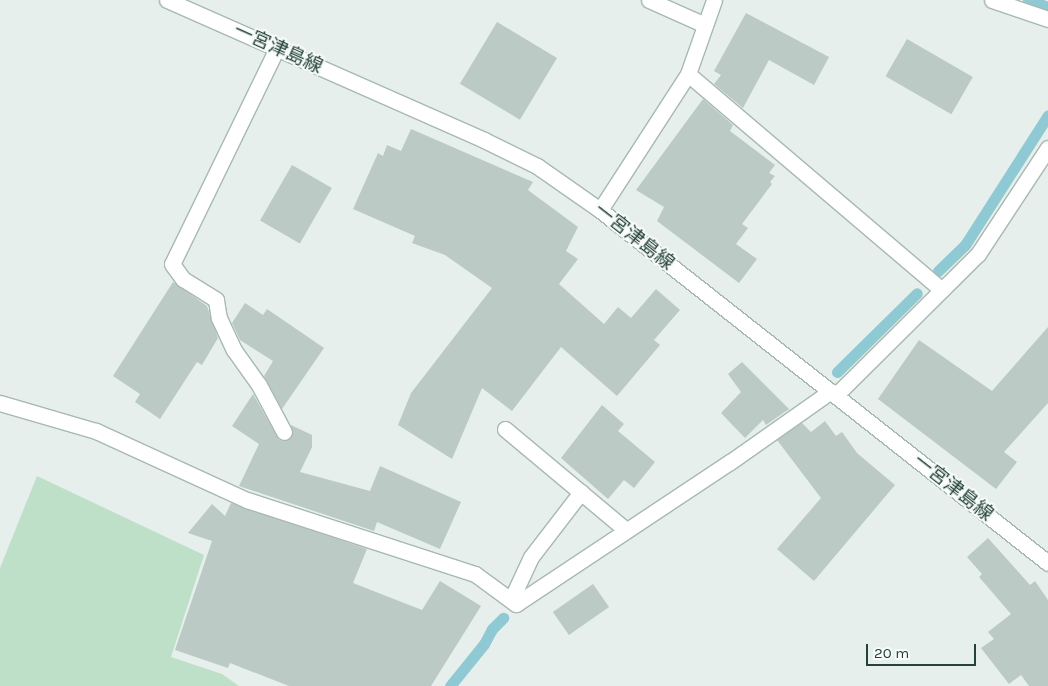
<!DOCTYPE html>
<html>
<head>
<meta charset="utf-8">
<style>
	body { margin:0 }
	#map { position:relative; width:1048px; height:686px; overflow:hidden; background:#e6efeb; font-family:Karla,"Noto Sans JP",sans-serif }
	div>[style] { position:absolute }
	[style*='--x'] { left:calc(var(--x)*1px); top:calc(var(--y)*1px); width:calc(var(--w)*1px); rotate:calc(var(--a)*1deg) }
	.green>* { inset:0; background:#bfe0c8 }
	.stream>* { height:11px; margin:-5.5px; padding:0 5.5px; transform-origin:5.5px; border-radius:5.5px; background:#8ec9d4 }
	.building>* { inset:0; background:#bbcac4; transform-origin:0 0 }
	.roads { filter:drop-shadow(1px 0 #a8b8b2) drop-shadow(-1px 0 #a8b8b2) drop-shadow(0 1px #a8b8b2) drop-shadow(0 -1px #a8b8b2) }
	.lane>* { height:15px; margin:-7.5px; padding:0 7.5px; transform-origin:7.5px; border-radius:7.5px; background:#fff }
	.street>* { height:15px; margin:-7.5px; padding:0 7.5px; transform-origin:7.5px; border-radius:7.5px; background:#fff }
	.secondary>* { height:15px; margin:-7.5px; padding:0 7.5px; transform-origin:7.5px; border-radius:7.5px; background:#fff }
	span { translate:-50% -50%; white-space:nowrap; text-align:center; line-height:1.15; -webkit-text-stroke:4px #f7fbf9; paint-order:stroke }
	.street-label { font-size:19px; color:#24423a }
	.scale { position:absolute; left:866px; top:644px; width:110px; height:22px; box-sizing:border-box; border:2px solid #24423a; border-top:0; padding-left:6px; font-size:15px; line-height:18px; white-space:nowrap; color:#24423a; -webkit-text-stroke:4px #f7fbf9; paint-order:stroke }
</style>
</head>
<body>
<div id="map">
	<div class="green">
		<i style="clip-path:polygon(37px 476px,204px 555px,171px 657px,222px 674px,239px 686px,0 686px,0 568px)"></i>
	</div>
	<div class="stream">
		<i style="--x:1028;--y:0;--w:21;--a:19"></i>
		<i style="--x:938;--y:271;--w:37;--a:-44"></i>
		<i style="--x:965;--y:245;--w:154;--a:-57.4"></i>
		<i style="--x:837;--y:372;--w:112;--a:-44.6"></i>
		<i style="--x:450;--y:686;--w:54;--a:-51"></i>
		<i style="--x:484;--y:644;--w:17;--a:-62"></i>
		<i style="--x:492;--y:629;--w:16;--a:-45"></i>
	</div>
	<div class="building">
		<i style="clip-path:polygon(746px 13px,829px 57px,814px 85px,769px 60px,743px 108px,714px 84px,721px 75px,714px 71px)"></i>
		<i style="left:497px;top:22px;width:70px;height:72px;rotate:31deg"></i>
		<i style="left:907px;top:39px;width:76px;height:43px;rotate:30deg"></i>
		<i style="clip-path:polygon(703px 99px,733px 125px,730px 131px,775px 165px,769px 173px,775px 176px,770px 182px,772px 184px,742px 224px,748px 228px,736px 244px,757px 259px,739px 283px,657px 221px,664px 207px,636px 190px)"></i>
		<i style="clip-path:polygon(411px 129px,533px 182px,528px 190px,578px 227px,566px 251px,578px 259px,559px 284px,604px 324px,618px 307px,631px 318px,656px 289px,680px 310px,654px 340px,660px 345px,617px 396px,561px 347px,512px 411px,482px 388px,452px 459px,398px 425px,411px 393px,492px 288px,445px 255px,412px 243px,415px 236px,353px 209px,378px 153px,383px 156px,387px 145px,401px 151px)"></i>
		<i style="left:292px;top:165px;width:46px;height:64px;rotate:30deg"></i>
		<i style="clip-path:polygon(173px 282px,207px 306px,218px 338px,202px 365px,197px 362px,160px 419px,135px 402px,140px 394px,113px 376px)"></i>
		<i style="clip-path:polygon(245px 303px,263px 315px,267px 309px,324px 348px,282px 409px,264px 376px,273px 361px,240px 340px,232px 323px)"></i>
		<i style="clip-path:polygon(1048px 327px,1048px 403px,1004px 452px,1017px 462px,996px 489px,878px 399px,919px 340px,992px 391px)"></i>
		<i style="clip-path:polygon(742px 362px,789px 409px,766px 425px,763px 420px,745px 438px,721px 413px,741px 392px,728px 374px)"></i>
		<i style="clip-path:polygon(253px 394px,279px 440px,284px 441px,292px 437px,291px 425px,312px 435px,312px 447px,300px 472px,370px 491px,380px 466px,461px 502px,440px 549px,377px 522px,374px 531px,239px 486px,259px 444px,232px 426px)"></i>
		<i style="clip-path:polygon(602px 405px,624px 424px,618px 431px,655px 462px,634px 488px,624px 480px,608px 499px,561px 458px)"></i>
		<i style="clip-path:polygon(825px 421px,836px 436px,842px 432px,857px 453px,895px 485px,814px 581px,777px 549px,821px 498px,777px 440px,802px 423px,811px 432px)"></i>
		<i style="clip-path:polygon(231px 503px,367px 549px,353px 583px,422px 610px,440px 581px,481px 606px,431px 686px,289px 686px,230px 663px,228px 668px,175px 650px,212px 541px,188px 533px,212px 504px,225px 516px)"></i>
		<i style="clip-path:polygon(988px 538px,1030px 585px,1035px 581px,1048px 600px,1048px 686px,1029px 686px,1021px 675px,1009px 684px,981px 648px,994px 639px,988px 632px,1011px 614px,979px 577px,982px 574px,967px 557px)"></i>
		<i style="left:593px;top:584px;width:28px;height:49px;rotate:55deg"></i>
	</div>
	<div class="roads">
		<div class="lane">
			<i style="--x:277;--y:48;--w:240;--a:115.9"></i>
			<i style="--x:172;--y:264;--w:19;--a:54"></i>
			<i style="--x:183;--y:279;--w:39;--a:32"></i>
			<i style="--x:216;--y:300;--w:18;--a:81"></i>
			<i style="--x:219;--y:318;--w:35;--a:65"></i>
			<i style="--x:234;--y:350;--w:43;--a:54.5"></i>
			<i style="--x:259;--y:385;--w:53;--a:62"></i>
			<i style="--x:505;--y:429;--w:158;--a:39.9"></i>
			<i style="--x:511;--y:600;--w:47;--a:-65.1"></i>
			<i style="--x:531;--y:557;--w:82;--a:-52.4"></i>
		</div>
		<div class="street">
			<i style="--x:649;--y:0;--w:61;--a:24.1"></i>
			<i style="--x:992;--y:0;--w:59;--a:18.7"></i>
			<i style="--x:688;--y:74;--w:333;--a:40.4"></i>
			<i style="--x:600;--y:210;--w:162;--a:-57.1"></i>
			<i style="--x:688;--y:74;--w:78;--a:-70.6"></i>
			<i style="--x:836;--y:395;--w:200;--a:-44.8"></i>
			<i style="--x:978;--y:254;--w:127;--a:-56.6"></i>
			<i style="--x:0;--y:403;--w:100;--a:16.3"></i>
			<i style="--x:96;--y:431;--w:166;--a:24.6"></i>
			<i style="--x:247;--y:500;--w:240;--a:18"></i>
			<i style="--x:475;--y:574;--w:51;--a:36.2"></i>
			<i style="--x:516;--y:604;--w:257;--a:-33.6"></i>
			<i style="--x:730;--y:462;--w:123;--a:-35.1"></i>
		</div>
		<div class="secondary">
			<i style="--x:167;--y:0;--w:347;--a:23.8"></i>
			<i style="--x:484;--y:140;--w:59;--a:26.1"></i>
			<i style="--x:537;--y:166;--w:77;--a:34.9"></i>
			<i style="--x:600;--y:210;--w:570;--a:38.24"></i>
		</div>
	</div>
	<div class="street-label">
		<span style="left:278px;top:49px;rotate:24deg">一宮津島線</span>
		<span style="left:634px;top:237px;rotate:38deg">一宮津島線</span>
		<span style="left:953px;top:488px;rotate:38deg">一宮津島線</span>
	</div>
	<div class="scale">20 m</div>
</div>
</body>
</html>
